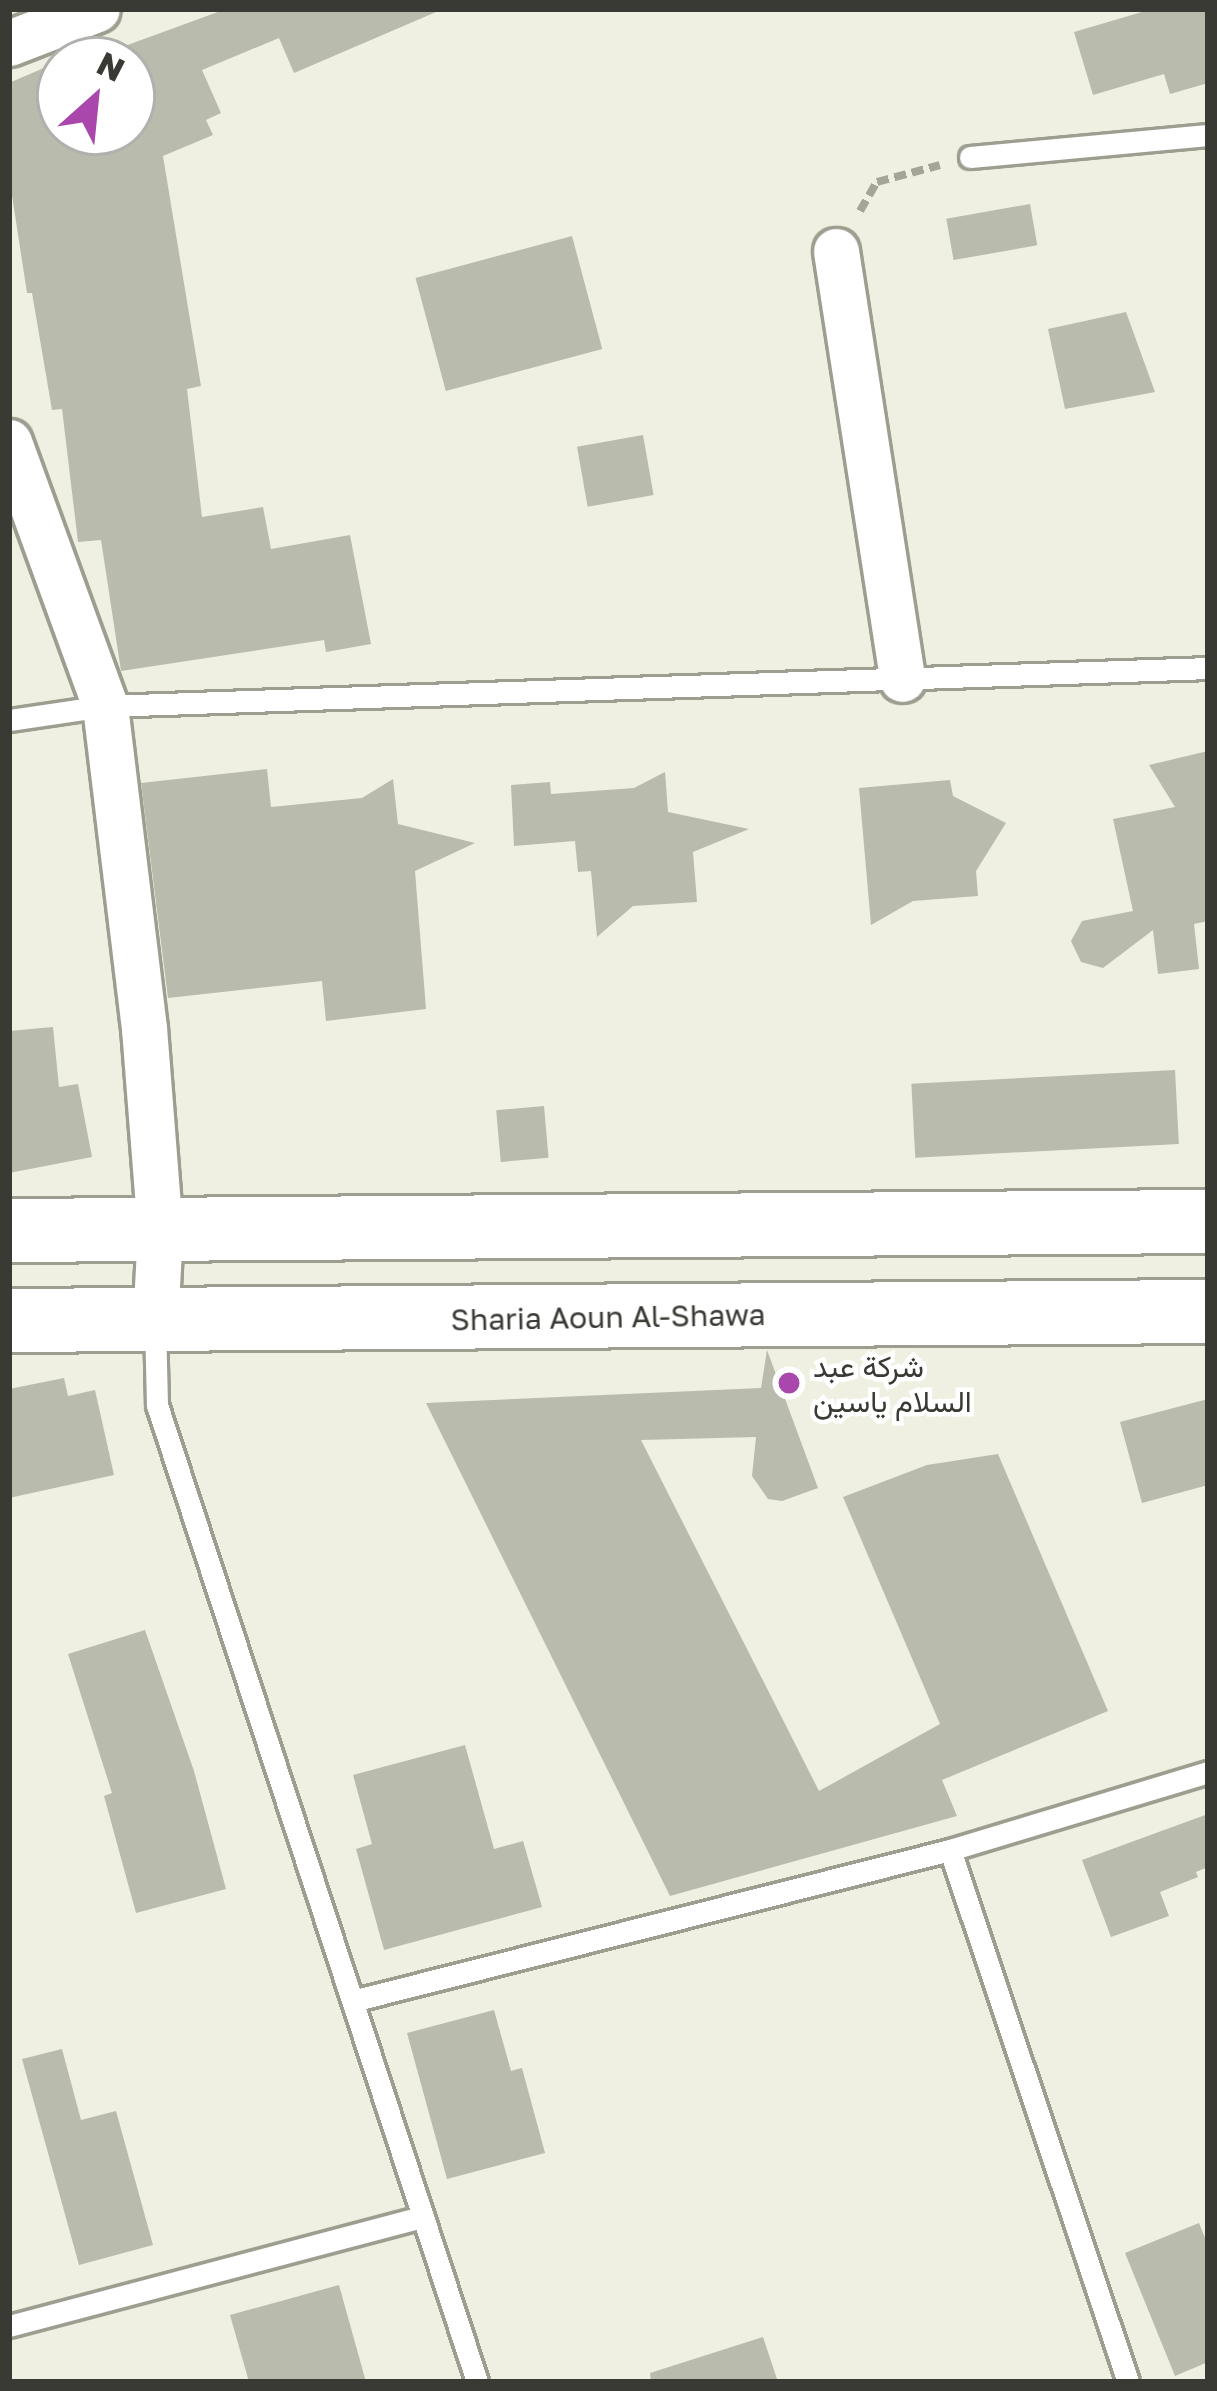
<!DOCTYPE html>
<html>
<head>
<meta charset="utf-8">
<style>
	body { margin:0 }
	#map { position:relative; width:1217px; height:2391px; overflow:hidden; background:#eff0e1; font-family:"Golos Text",Vazirmatn,sans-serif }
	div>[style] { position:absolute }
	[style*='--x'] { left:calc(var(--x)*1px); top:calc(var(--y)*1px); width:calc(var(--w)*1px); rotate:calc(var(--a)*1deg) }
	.building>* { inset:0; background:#b9bbac; transform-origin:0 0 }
	.path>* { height:8px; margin-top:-4px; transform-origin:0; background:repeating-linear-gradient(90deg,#a4a499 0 12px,transparent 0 18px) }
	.roads { filter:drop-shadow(3px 0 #9d9e90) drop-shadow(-3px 0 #9d9e90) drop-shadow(0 3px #9d9e90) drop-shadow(0 -3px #9d9e90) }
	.lane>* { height:21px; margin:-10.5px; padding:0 10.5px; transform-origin:10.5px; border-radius:10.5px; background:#fff }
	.street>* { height:45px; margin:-22.5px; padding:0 22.5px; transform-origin:22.5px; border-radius:22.5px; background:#fff }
	.secondary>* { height:63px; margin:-31.5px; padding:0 31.5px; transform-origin:31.5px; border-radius:31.5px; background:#fff }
	.dots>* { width:33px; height:33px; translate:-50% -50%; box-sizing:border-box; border:6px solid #fff; border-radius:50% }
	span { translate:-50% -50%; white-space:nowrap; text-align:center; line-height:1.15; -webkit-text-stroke:9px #fff; paint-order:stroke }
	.street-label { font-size:30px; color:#3a3a35 }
	.poi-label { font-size:30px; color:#3a3a35 }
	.left { translate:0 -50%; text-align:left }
	.frame { position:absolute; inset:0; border:12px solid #3a3a35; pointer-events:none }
	.north { position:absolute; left:36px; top:36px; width:120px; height:120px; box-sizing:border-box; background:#fff; border:3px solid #b0b0ae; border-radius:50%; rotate:27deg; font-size:33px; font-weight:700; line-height:48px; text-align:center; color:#3a3a35 }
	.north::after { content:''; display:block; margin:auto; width:42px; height:54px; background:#aa47ad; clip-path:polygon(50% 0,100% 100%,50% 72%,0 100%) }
</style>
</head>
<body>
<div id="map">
	<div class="building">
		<i style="clip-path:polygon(226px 9px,443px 9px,294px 73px,279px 38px,202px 70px,221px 113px,206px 120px,213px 135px,163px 156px,201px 386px,187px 389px,202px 517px,263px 507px,271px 549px,350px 535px,371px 644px,326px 652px,324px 640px,121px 671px,101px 540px,78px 542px,62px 409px,52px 410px,32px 293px,27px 293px,9px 176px,9px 83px,60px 61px,60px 132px,132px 132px,132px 60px,63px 60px,99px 44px,103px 54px)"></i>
		<i style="clip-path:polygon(1152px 9px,1208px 9px,1208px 83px,1170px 94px,1164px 74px,1093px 95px,1074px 32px)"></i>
		<i style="left:1030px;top:204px;width:42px;height:85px;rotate:80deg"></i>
		<i style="left:572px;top:236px;width:117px;height:162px;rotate:75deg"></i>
		<i style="clip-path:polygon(1126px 312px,1155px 392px,1065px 409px,1048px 329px)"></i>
		<i style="left:643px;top:435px;width:61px;height:67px;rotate:80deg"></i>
		<i style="clip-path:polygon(1208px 751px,1208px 921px,1194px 924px,1199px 969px,1158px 974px,1153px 930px,1103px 968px,1081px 962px,1071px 941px,1082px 921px,1133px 911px,1113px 819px,1175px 807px,1149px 765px)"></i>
		<i style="clip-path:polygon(267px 769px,271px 807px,362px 798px,393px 779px,398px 824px,475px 843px,415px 871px,426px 1009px,326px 1021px,322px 981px,168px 998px,141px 783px)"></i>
		<i style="clip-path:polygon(665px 772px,668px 812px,749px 829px,693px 852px,697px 902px,633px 906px,597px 937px,591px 871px,578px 872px,575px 841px,514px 846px,511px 785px,550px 782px,551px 794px,634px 788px)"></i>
		<i style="clip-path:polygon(950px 780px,953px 796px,1006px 823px,976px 871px,978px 896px,913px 901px,871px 925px,859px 788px)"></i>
		<i style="clip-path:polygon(53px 1027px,59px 1087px,78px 1084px,92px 1157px,9px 1173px,9px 1031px)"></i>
		<i style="left:1175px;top:1070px;width:74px;height:264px;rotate:87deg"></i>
		<i style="left:544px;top:1106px;width:52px;height:48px;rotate:85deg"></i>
		<i style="clip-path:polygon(767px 1350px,818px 1488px,782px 1501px,768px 1499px,752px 1476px,756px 1437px,641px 1440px,819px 1791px,940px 1724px,843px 1497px,927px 1465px,998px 1454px,1108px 1711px,942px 1780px,957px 1816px,670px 1896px,426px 1403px,761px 1388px)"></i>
		<i style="clip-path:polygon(64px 1378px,68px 1396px,95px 1390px,114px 1475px,9px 1498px,9px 1389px)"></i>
		<i style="clip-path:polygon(1208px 1399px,1208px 1485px,1142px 1503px,1120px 1422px)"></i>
		<i style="clip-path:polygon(145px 1630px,194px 1771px,226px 1889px,136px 1913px,104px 1796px,112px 1793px,68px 1654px)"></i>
		<i style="clip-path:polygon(465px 1745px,494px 1849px,523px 1841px,542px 1907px,384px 1950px,356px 1849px,372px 1844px,353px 1775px)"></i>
		<i style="clip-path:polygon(1208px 1814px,1208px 1867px,1196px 1872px,1198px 1877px,1160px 1892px,1169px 1916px,1111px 1937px,1082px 1860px)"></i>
		<i style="clip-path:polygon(494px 2010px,511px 2071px,522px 2068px,545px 2153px,447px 2179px,407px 2033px)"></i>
		<i style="clip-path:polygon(62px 2049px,81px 2120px,116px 2111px,153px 2245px,79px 2265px,22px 2059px)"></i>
		<i style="clip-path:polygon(1199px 2223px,1208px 2245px,1208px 2362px,1175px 2376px,1125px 2253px)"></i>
		<i style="clip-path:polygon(339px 2285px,366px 2382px,249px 2382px,230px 2315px)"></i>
		<i style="clip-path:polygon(763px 2337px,778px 2382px,651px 2382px,650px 2373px)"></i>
	</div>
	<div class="path">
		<i style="--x:860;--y:211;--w:34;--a:-60"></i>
		<i style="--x:877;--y:182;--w:65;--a:-15.1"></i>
	</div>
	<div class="roads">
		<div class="lane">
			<i style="--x:970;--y:157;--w:239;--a:-5.3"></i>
			<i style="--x:9;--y:720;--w:97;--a:-8.3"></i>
			<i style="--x:105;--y:706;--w:1104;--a:-1.97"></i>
			<i style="--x:155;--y:1323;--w:82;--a:88.6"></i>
			<i style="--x:157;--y:1405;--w:1028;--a:71.86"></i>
			<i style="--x:950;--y:1850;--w:561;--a:71.5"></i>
			<i style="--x:356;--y:2000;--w:613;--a:-14.17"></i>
			<i style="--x:950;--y:1850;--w:270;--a:-16.8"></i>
			<i style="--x:9;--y:2326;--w:428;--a:-14.8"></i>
		</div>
		<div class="street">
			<i style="--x:9;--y:43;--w:94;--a:-21.1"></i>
			<i style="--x:836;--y:251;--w:433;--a:81.2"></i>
			<i style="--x:9;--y:442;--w:281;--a:70"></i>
			<i style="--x:105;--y:706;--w:324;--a:83.1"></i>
			<i style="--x:144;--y:1028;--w:204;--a:85.5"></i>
			<i style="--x:160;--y:1231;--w:91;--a:93.1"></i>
		</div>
		<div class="secondary">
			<i style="--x:9;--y:1230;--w:1199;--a:-0.43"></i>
			<i style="--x:9;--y:1320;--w:1199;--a:-0.43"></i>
		</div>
	</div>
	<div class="dots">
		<i style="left:789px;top:1383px;background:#aa47ad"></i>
	</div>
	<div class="street-label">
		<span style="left:608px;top:1317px;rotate:-1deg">Sharia Aoun Al-Shawa</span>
	</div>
	<div class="poi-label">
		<span class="left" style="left:813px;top:1383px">شركة عبد<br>السلام ياسين</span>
	</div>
	<div class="frame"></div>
	<div class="north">N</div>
</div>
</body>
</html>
